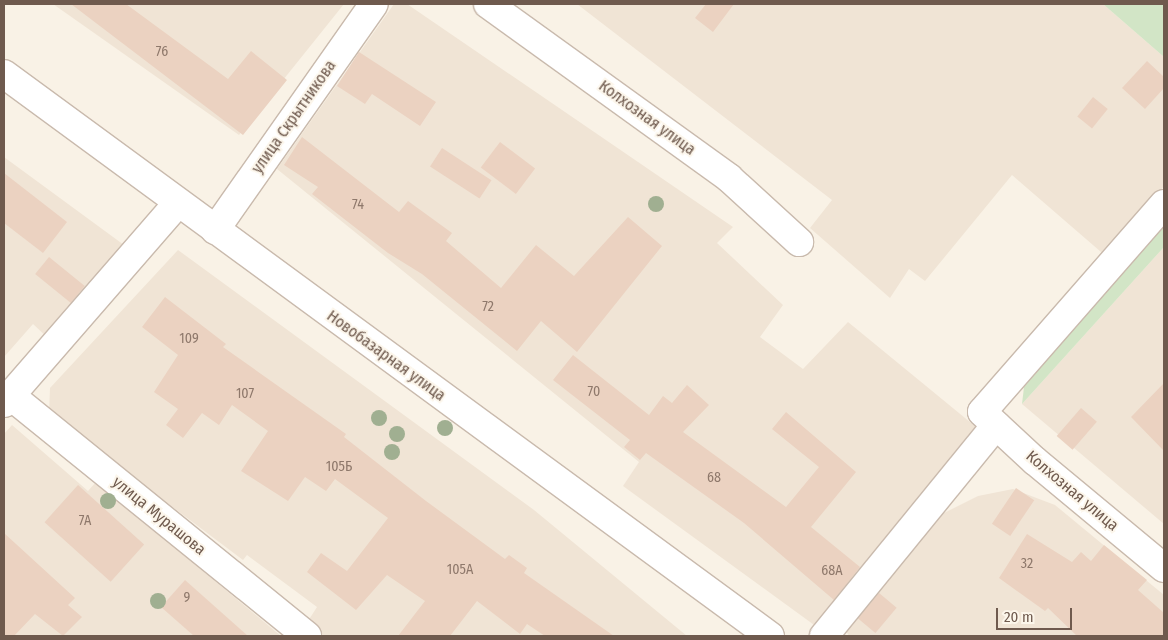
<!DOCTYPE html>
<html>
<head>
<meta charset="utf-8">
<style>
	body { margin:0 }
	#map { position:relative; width:1168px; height:640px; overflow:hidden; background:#f9f2e6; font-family:"Fira Sans Condensed",sans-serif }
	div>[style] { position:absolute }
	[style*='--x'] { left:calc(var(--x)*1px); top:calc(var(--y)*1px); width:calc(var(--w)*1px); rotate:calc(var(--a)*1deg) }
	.residential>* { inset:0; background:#f0e4d5 }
	.green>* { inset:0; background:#d2e5c6 }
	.building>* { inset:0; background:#ebd2c1; transform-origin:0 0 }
	.roads { filter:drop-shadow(1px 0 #c9baad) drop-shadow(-1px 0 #c9baad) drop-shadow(0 1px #c9baad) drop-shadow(0 -1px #c9baad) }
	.minor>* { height:28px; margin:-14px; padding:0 14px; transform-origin:14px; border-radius:14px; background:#fff }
	.trees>* { width:16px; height:16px; margin:-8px; border-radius:50%; background:#a0af91 }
	span { translate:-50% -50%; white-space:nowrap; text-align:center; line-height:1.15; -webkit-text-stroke:4px #fcf6eb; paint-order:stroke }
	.number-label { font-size:14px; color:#8e786b }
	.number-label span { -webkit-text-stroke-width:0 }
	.street-label { font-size:16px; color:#6f5a4e }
	.frame { position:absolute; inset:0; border:5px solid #6f5a4e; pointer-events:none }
	.scale { position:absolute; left:996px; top:608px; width:76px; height:22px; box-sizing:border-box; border:2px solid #6f5a4e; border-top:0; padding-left:6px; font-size:15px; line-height:18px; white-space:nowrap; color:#6f5a4e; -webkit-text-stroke:4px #fcf6eb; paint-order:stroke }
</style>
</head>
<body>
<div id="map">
	<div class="residential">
		<i style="clip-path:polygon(53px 4px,344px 4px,239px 135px)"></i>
		<i style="clip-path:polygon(394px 4px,407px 4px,733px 227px,717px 243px,783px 305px,760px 337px,803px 369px,848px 322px,987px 436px,821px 630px,623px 486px,639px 462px,277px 169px)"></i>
		<i style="clip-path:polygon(577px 4px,1103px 4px,1164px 57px,1164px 186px,1108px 258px,1012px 175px,925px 281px,909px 269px,890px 298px,810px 228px,832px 200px)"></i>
		<i style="clip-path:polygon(4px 157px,124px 245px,48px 338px,33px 324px,4px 357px)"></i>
		<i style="clip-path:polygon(1164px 247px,1164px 524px,1022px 404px)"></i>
		<i style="clip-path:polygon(178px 250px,534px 510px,687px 636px,324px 636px,308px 621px,317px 607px,247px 555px,243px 560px,49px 414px,50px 388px)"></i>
		<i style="clip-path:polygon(12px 425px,88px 491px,96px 482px,281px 636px,4px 636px,4px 434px)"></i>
		<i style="clip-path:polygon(1013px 489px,1055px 505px,1164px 595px,1164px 636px,849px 636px,844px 628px,930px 520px,978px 496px)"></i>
	</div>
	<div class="green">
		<i style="clip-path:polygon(1103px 4px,1164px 4px,1164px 57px)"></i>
		<i style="clip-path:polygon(1164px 221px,1164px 247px,1022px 404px,1024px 387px)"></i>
	</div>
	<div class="building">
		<i style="clip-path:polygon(71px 4px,126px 4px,228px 79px,251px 51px,287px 80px,243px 135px)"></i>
		<i style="clip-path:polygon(706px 4px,734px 4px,713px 32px,695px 18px)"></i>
		<i style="clip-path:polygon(359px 52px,436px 102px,420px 126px,372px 94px,365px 104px,337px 86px)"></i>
		<i style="clip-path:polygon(1147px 61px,1164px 77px,1164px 88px,1145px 109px,1122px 88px)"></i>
		<i style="left:1093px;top:97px;width:19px;height:25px;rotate:39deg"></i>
		<i style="clip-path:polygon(302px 137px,399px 212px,408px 201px,452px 233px,446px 241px,501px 288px,536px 245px,574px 276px,628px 217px,662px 246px,577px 352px,541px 321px,517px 351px,422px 274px,388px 253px,312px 194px,318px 187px,284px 165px)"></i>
		<i style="left:500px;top:142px;width:44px;height:32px;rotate:37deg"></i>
		<i style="left:442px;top:148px;width:59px;height:22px;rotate:33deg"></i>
		<i style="clip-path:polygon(4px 173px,67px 222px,43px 253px,4px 223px)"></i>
		<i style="left:49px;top:257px;width:46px;height:22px;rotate:39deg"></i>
		<i style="clip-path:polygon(165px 297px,226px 344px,223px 347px,346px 434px,344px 437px,426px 501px,505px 559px,509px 555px,527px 568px,524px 573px,614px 636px,545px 636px,527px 624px,520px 634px,477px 601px,450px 636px,398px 636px,425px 601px,387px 575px,356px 610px,307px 572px,321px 553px,347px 571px,388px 518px,335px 479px,326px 491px,305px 477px,288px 501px,241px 471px,268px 431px,232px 405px,219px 425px,202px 413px,183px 438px,166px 425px,178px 409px,154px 392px,178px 355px,142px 327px)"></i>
		<i style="clip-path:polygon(573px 355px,649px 415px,663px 396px,672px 403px,687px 385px,709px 405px,683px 432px,786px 507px,819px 467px,772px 429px,786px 412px,856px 472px,811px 527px,860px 567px,834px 600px,744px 523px,646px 453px,640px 460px,624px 447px,630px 440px,553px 380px)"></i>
		<i style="clip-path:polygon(1164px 383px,1164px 451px,1131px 417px)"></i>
		<i style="left:1081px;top:408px;width:21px;height:37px;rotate:41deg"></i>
		<i style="left:78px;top:485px;width:89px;height:50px;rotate:42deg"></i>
		<i style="left:1016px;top:488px;width:22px;height:43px;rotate:34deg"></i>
		<i style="clip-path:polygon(4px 533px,75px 598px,68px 605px,82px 617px,63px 636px,35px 614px,14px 636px,4px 636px)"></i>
		<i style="clip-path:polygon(1027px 534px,1072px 562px,1081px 552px,1091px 561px,1104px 545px,1147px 580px,1138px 590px,1164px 613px,1164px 636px,1077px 636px,1048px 608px,1045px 611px,999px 578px)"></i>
		<i style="clip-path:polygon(185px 580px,248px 636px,194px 636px,161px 607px)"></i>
		<i style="left:879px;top:593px;width:23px;height:33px;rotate:40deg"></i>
	</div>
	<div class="roads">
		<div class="minor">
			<i style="--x:488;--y:4;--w:297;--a:35.8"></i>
			<i style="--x:729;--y:178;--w:95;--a:42.4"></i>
			<i style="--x:4;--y:74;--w:950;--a:36.27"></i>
			<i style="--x:1164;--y:204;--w:276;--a:131.2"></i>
			<i style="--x:982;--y:412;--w:72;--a:42.8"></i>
			<i style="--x:1035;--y:461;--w:168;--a:39.7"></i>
			<i style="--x:215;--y:230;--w:276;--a:-54.9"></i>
			<i style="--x:11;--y:396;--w:381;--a:39"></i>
			<i style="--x:4;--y:403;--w:265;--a:-49"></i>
			<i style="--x:824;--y:636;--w:272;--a:-50.8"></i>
		</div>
	</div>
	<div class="trees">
		<i style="left:656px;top:204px"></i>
		<i style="left:379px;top:418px"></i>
		<i style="left:445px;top:428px"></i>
		<i style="left:397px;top:434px"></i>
		<i style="left:392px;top:452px"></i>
		<i style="left:108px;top:501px"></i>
		<i style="left:158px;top:601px"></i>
	</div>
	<div class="number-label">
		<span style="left:162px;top:52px">76</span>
		<span style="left:358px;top:205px">74</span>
		<span style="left:488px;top:307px">72</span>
		<span style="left:189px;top:339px">109</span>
		<span style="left:594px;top:392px">70</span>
		<span style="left:245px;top:394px">107</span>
		<span style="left:339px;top:467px">105Б</span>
		<span style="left:714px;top:478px">68</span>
		<span style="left:85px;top:521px">7А</span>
		<span style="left:1027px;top:564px">32</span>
		<span style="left:460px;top:570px">105А</span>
		<span style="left:832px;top:571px">68А</span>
		<span style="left:187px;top:598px">9</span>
	</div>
	<div class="street-label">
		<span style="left:294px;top:117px;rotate:-55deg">улица Скрытникова</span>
		<span style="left:647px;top:118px;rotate:36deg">Колхозная улица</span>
		<span style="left:386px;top:356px;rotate:36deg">Новобазарная улица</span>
		<span style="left:1072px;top:491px;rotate:40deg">Колхозная улица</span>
		<span style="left:159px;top:516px;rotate:39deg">улица Мурашова</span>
	</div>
	<div class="frame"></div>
	<div class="scale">20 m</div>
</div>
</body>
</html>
